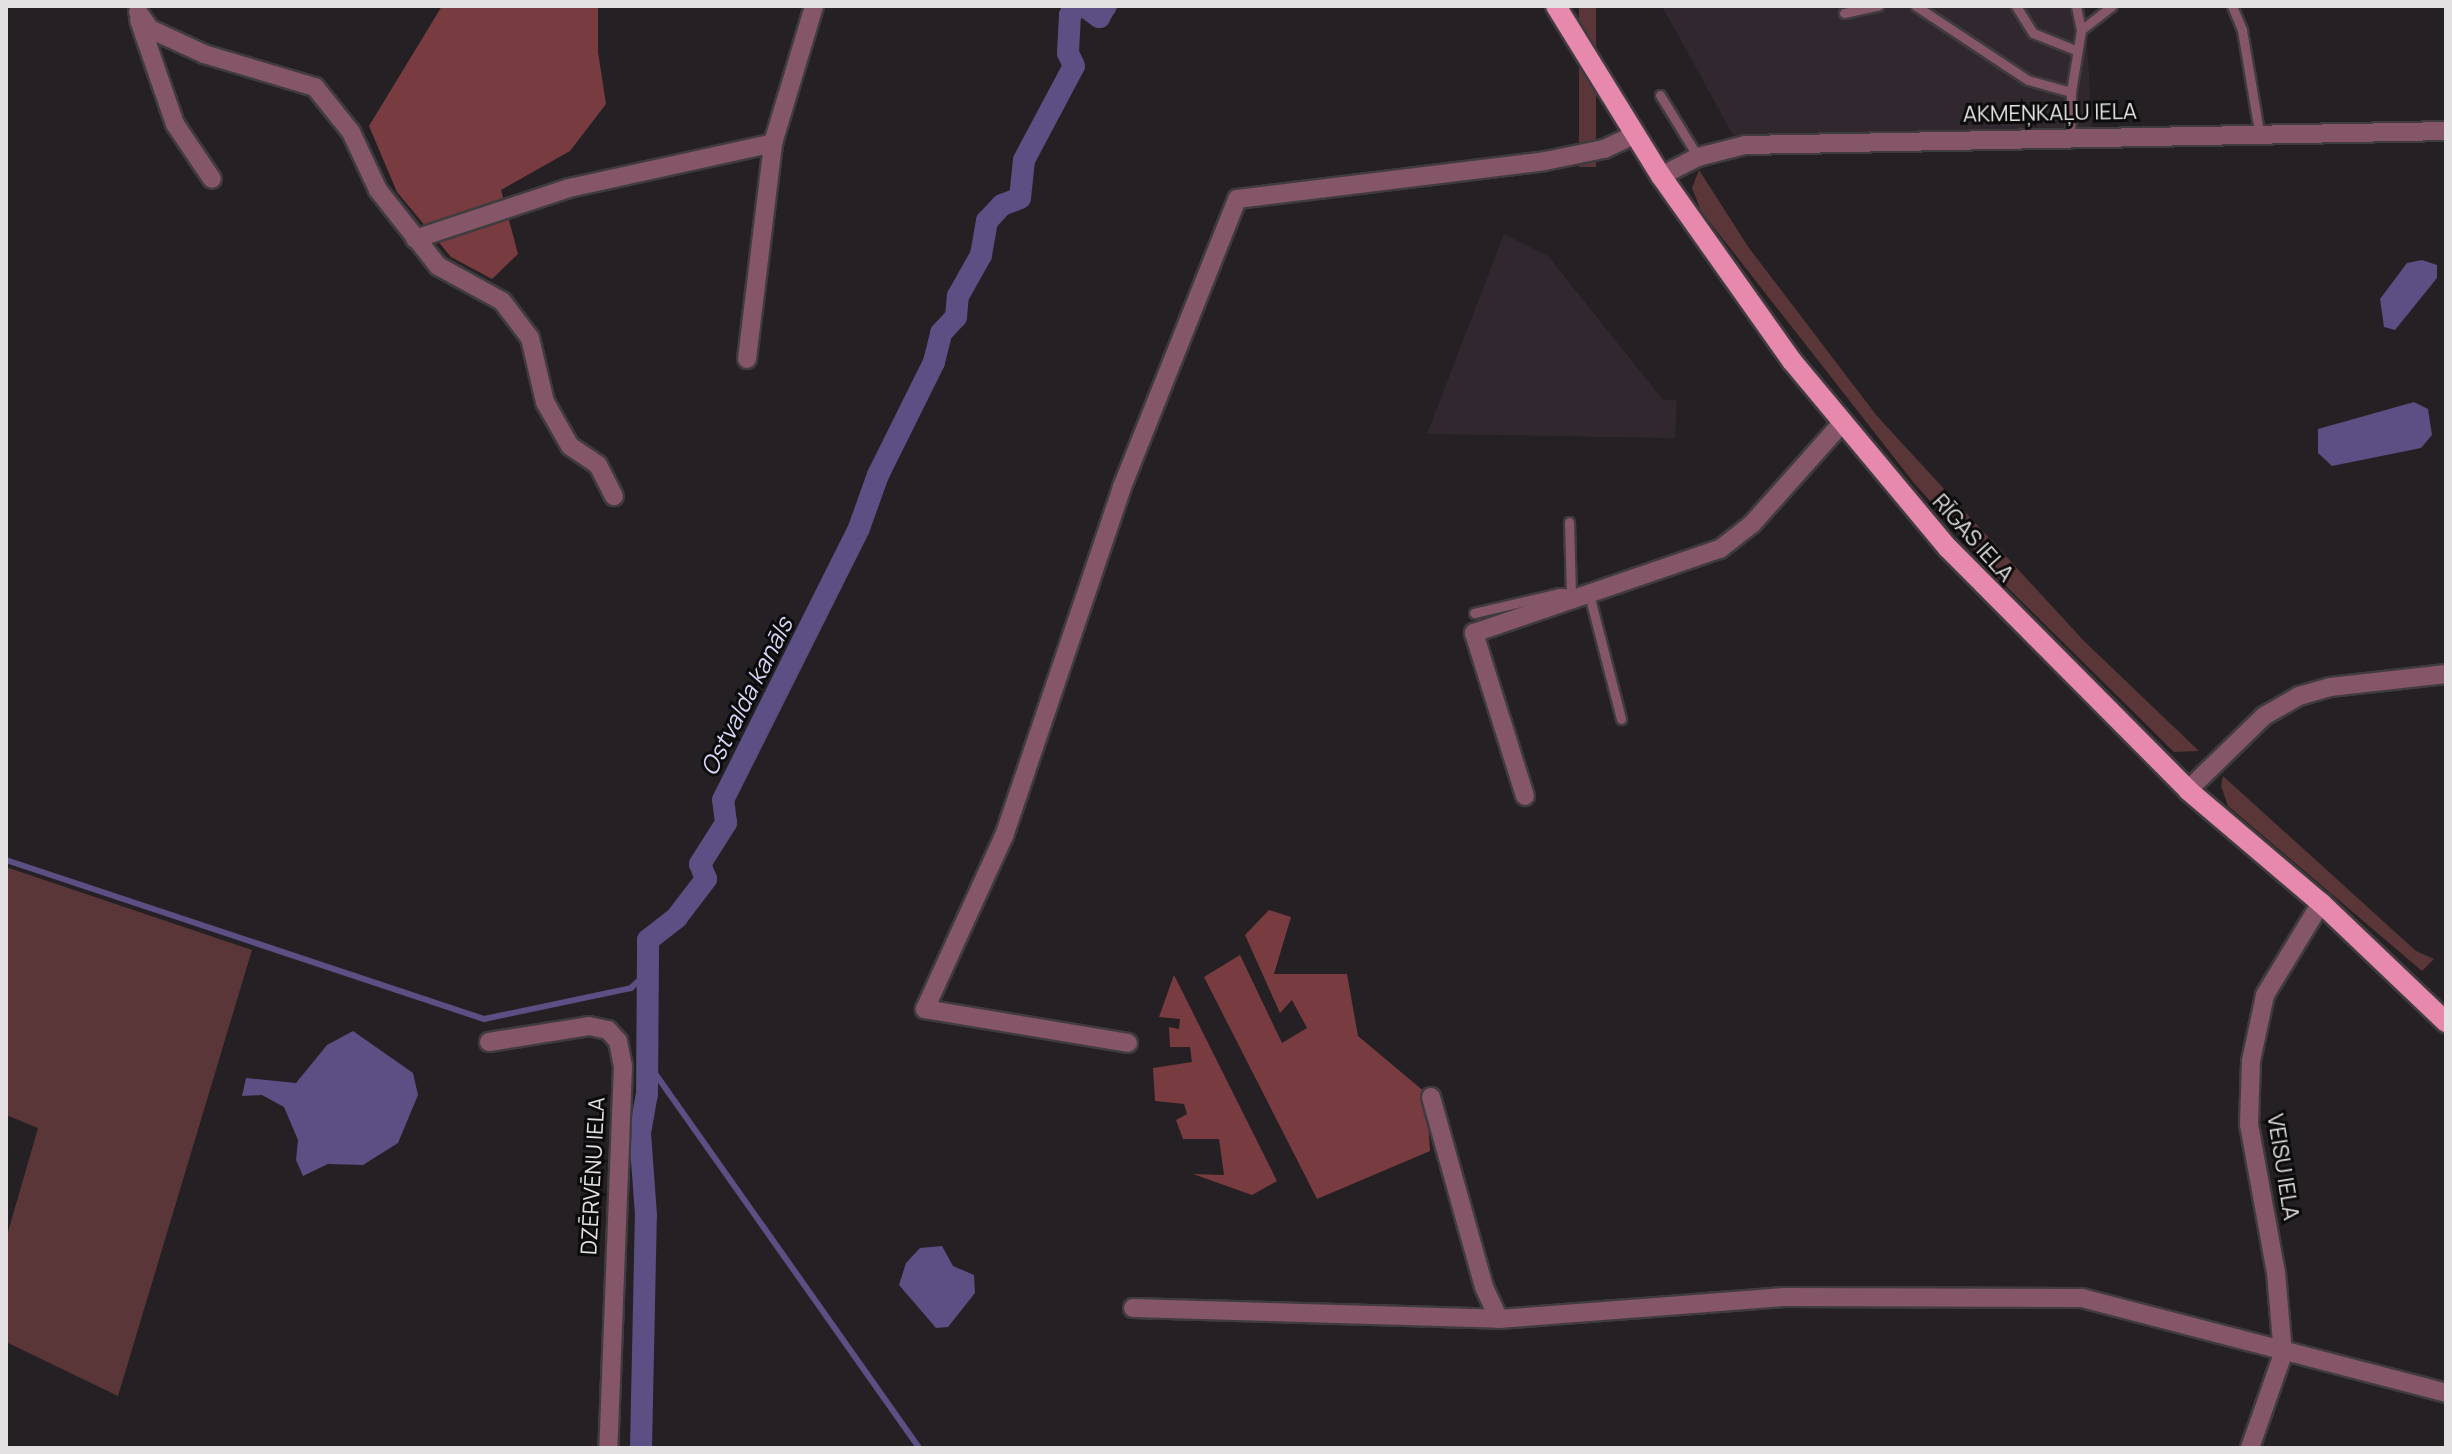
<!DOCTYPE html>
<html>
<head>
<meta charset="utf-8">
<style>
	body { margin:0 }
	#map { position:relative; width:2452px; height:1454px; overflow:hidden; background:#242023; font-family:Manrope,sans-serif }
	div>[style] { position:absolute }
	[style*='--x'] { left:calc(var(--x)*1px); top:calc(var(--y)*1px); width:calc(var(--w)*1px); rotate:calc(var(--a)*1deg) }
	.built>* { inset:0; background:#30282e }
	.green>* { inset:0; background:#5a3638; transform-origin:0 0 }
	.forest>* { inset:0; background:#783c40 }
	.water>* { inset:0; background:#5b4f83 }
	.stream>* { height:6px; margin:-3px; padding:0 3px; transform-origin:3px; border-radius:3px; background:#5b4f83 }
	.canal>* { height:22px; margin:-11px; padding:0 11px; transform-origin:11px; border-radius:11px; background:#5b4f83 }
	.roads { filter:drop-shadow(2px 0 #3f3b3e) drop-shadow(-2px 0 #3f3b3e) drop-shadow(0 2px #3f3b3e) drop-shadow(0 -2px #3f3b3e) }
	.lane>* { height:9px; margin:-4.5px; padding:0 4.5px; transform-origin:4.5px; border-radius:4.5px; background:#845667 }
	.street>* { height:18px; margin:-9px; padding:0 9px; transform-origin:9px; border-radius:9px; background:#845667 }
	.primary>* { height:20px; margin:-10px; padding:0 10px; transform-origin:10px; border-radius:10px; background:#e789ad }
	span { translate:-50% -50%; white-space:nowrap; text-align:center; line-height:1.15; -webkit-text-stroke:6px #0c0b0c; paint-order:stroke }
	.street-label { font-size:22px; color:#e4e1e3 }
	.water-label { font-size:24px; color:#dad5f6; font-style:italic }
	.frame { position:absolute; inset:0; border:8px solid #e4e1e3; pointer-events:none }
</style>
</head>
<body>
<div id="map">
	<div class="built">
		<i style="clip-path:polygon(1662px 6px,2085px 6px,2092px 130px,1733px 135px)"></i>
		<i style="clip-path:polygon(1504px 234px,1548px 256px,1663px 400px,1677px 400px,1675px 438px,1427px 434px)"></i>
	</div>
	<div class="green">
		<i style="left:1579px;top:6px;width:17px;height:161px"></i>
		<i style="clip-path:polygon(1699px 170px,1749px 248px,1877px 416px,2084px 641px,2199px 751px,2174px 752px,2006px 586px,1914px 483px,1701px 211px,1692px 188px)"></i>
		<i style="clip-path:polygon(2223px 776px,2416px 951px,2434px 959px,2422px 971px,2228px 806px,2221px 786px)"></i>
		<i style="clip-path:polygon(6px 867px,252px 950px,118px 1396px,6px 1342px,6px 1239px,38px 1128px,6px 1115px)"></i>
	</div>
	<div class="forest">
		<i style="clip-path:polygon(442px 6px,598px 6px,598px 52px,606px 104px,570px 151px,501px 190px,518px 254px,492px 279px,451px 257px,397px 192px,369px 126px)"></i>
		<i style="clip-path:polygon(1269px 910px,1291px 917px,1274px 974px,1347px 974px,1358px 1036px,1426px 1093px,1430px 1151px,1317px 1199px,1204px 977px,1240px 955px,1282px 1043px,1307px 1028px,1292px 1000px,1280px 1013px,1245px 935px)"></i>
		<i style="clip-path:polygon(1174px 975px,1277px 1181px,1252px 1195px,1193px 1174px,1224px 1175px,1219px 1139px,1183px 1139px,1176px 1120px,1187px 1114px,1184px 1104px,1155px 1101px,1153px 1068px,1192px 1062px,1190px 1047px,1170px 1047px,1169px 1027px,1179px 1029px,1180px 1019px,1159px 1017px)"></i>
	</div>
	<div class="water">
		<i style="clip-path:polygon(2422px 260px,2437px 265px,2437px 278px,2395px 330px,2384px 327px,2380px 299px,2407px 263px)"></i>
		<i style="clip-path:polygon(2414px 402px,2428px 409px,2432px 435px,2421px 448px,2332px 466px,2318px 453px,2318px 429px)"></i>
		<i style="clip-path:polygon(353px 1031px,413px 1073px,418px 1095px,398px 1143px,363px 1165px,328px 1164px,303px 1176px,296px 1160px,298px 1140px,284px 1107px,262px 1095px,242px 1096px,246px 1078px,296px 1083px,327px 1045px)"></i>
		<i style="clip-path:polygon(942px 1246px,953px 1266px,974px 1275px,975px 1293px,948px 1327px,936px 1328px,899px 1285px,906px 1263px,920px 1248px)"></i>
	</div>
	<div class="stream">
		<i style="--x:6;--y:860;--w:504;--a:18.4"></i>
		<i style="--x:484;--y:1019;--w:150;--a:-11.9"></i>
		<i style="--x:631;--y:988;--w:21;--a:-43"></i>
		<i style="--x:647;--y:1062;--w:472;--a:54.8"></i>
	</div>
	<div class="canal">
		<i style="--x:1084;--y:6;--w:19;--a:36"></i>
		<i style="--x:1099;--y:17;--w:13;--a:-58"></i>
		<i style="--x:641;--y:1448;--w:233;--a:-88.8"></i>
		<i style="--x:646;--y:1215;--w:82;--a:-94.2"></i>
		<i style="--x:640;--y:1133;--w:39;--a:-80"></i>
		<i style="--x:647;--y:1095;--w:155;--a:-89.6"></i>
		<i style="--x:648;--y:940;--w:37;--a:-38"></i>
		<i style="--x:677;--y:917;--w:48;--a:-52.7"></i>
		<i style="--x:706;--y:879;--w:16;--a:-112"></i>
		<i style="--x:700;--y:864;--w:49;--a:-57.6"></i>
		<i style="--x:726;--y:823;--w:23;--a:-97"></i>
		<i style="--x:723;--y:800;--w:304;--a:-63.4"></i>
		<i style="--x:859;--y:528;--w:56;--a:-70.3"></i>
		<i style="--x:878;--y:475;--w:126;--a:-63.6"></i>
		<i style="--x:934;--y:362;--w:30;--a:-76"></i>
		<i style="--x:941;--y:333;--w:22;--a:-47"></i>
		<i style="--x:956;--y:317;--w:21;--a:-85"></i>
		<i style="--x:958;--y:296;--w:47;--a:-60.7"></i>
		<i style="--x:981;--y:255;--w:35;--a:-80"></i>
		<i style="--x:987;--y:221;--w:22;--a:-47"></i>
		<i style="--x:1002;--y:205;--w:19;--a:-21"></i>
		<i style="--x:1020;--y:198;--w:38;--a:-84"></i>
		<i style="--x:1024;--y:160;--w:106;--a:-62"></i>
		<i style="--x:1074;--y:66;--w:14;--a:-115"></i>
		<i style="--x:1068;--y:53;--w:38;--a:-87"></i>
		<i style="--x:1070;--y:15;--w:11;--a:-56"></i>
	</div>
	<div class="roads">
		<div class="lane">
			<i style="--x:1916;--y:6;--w:134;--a:33.5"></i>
			<i style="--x:2028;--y:80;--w:45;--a:15.6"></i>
			<i style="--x:2016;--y:6;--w:32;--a:58"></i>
			<i style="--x:2033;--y:33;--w:48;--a:21.8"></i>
			<i style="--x:2232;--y:6;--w:26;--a:67"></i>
			<i style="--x:2242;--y:30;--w:103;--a:80.5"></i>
			<i style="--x:1844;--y:13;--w:35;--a:-12"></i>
			<i style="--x:2081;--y:30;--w:39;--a:-38"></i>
			<i style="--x:1660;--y:95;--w:73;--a:58.5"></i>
			<i style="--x:2070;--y:137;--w:45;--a:-88.7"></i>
			<i style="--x:2071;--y:92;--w:63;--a:-80.8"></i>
			<i style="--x:2081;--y:30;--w:25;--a:-102"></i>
			<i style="--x:1569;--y:522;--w:70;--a:88.4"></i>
			<i style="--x:1474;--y:613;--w:87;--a:-13.2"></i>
			<i style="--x:1559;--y:593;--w:30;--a:2"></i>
			<i style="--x:1589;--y:594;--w:129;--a:75.6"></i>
		</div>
		<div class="street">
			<i style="--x:138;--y:12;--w:21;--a:55"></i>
			<i style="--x:150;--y:29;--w:60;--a:24.8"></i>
			<i style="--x:204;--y:54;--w:116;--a:16.6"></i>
			<i style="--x:315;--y:87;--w:58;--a:51.3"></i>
			<i style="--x:351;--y:132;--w:64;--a:65"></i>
			<i style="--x:378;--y:190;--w:97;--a:51.7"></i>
			<i style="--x:438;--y:266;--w:73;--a:28.7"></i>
			<i style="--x:502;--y:301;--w:46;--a:52.9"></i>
			<i style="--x:530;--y:338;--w:66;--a:76.8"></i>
			<i style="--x:545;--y:402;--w:51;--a:60.4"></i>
			<i style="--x:570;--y:446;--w:34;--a:34"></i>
			<i style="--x:598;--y:465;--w:35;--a:63"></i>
			<i style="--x:139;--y:20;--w:110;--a:70.9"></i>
			<i style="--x:175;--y:124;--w:66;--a:56.1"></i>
			<i style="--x:1661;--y:176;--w:42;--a:-27.2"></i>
			<i style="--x:1698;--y:157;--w:49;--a:-14.3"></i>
			<i style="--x:1745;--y:145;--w:701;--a:-1.14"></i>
			<i style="--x:415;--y:239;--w:162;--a:-18.3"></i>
			<i style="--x:569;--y:188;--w:209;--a:-12.4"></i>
			<i style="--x:747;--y:359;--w:218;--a:-83.1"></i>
			<i style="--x:773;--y:143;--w:143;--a:-73.3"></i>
			<i style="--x:2188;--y:790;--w:106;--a:-44.2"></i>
			<i style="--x:2264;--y:716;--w:40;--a:-29.7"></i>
			<i style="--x:2299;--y:696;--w:32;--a:-16"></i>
			<i style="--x:2330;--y:687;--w:117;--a:-6.4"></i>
			<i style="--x:1525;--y:796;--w:171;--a:-107.4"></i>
			<i style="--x:1474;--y:633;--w:260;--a:-18.9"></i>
			<i style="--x:1720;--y:549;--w:41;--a:-38"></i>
			<i style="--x:1752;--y:524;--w:134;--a:-48.3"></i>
			<i style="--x:489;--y:1042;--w:101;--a:-9.1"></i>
			<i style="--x:589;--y:1026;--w:19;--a:12"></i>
			<i style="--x:608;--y:1030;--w:15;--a:48"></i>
			<i style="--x:618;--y:1041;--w:25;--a:79"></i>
			<i style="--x:623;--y:1066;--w:382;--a:92.2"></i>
			<i style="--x:1128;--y:1043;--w:206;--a:-170.5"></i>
			<i style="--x:925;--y:1009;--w:190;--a:-65.5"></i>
			<i style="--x:1004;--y:836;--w:368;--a:-71.3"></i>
			<i style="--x:1122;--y:487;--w:310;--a:-68.2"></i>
			<i style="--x:1237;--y:199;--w:310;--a:-7"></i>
			<i style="--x:1545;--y:161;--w:60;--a:-11.5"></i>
			<i style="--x:1604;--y:149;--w:33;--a:-25"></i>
			<i style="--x:1431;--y:1097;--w:197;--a:74.4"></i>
			<i style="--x:1484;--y:1287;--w:35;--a:65"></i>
			<i style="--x:1133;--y:1308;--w:366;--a:1.7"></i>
			<i style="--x:1499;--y:1319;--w:286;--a:-4.4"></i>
			<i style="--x:1784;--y:1297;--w:298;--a:0.2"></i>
			<i style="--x:2082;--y:1298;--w:376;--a:14.6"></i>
			<i style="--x:2250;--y:1448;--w:100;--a:-70.7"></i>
			<i style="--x:2283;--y:1354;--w:81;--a:-94.9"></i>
			<i style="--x:2276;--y:1273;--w:150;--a:-100.3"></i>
			<i style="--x:2249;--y:1125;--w:64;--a:-88.2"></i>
			<i style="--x:2251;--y:1061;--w:67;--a:-78"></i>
			<i style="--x:2265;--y:995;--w:108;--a:-58.7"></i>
		</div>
		<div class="primary">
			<i style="--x:1556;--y:6;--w:200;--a:58.3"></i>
			<i style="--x:1661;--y:176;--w:227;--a:54.7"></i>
			<i style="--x:1792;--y:361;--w:244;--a:50.2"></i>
			<i style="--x:1948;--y:548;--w:341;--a:45.2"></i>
			<i style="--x:2188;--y:790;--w:175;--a:40.4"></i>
			<i style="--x:2321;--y:903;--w:173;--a:43.6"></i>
		</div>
	</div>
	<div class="street-label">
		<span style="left:2050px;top:113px;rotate:-1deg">AKMEŅKAĻU IELA</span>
		<span style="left:1973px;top:538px;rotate:48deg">RĪGAS IELA</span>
		<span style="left:2283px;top:1167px;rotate:81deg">VEISU IELA</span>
		<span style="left:593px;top:1176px;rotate:-87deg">DZĒRVĒNU IELA</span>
	</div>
	<div class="water-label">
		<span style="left:746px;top:696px;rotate:-63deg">Ostvalda kanāls</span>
	</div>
	<div class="frame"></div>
</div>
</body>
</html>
